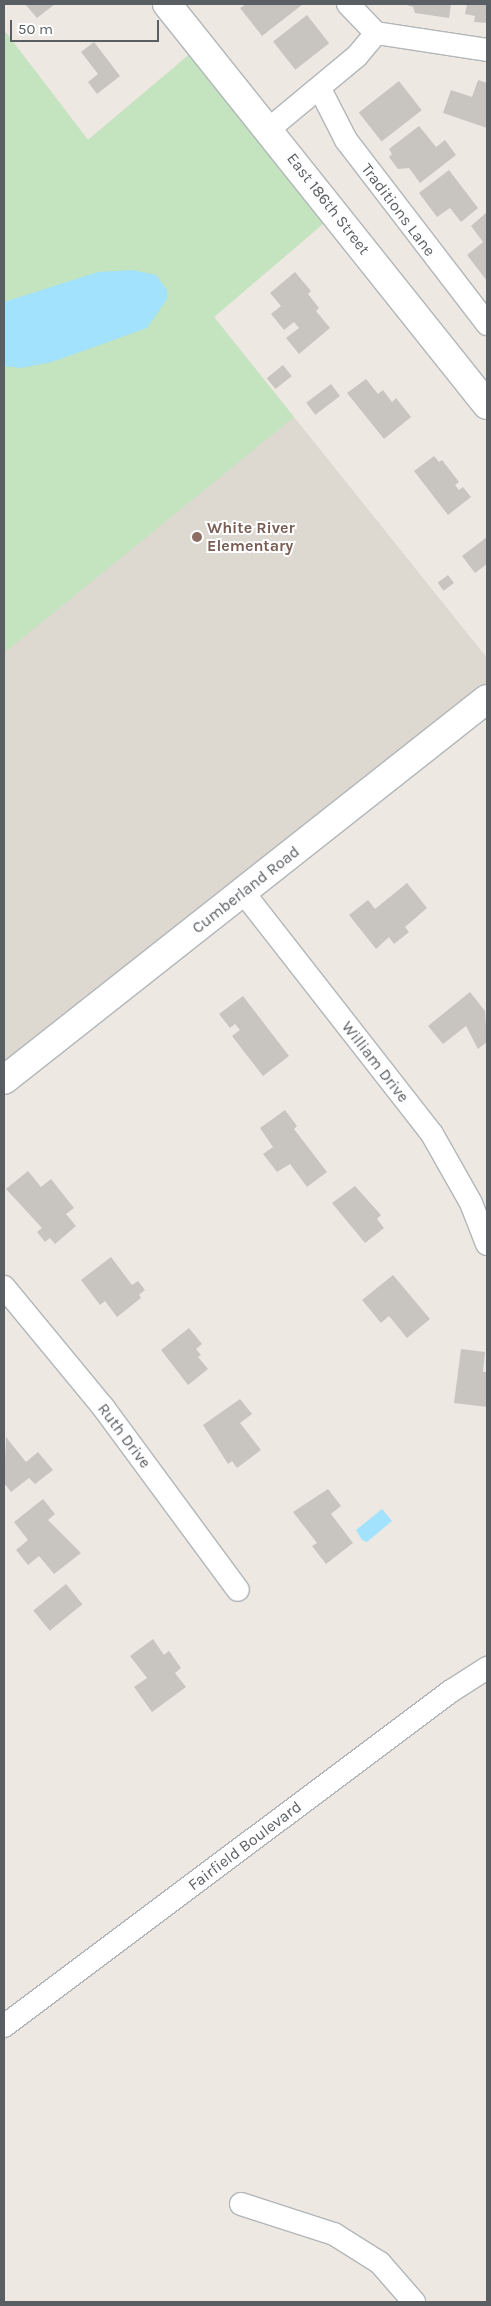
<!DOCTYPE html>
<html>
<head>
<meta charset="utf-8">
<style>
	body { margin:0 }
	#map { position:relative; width:491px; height:2306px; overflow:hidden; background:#ede9e2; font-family:Karla,sans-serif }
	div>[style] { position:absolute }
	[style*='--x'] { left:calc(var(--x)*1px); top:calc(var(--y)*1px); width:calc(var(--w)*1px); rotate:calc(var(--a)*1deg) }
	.education>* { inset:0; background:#ddd8d0 }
	.green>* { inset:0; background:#c4e4bf }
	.water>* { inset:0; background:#a2e2fd }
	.building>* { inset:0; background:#c8c4bf; transform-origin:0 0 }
	.roads { filter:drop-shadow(1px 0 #b3b6b9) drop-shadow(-1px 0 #b3b6b9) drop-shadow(0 1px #b3b6b9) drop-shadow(0 -1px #b3b6b9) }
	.minor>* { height:22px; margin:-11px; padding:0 11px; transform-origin:11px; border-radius:11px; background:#fff }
	.tertiary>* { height:28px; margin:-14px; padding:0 14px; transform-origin:14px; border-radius:14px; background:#fff }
	.dots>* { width:14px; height:14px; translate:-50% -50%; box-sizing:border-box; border:2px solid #fff; border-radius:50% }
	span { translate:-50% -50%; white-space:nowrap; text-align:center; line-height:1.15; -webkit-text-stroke:4px #fff; paint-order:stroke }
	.street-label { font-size:16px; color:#5a5f63 }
	.education-label { font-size:16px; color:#785e54; font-weight:700 }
	.left { translate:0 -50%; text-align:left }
	.frame { position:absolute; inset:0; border:5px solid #5a5f63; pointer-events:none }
	.scale { position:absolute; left:10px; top:20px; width:149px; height:22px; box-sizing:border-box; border:2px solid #5a5f63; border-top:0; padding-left:6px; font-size:15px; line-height:18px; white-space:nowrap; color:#5a5f63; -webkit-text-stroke:4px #fff; paint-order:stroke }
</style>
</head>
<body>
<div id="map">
	<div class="education">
		<i style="clip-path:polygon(4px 30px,88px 140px,191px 53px,324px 223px,214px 317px,487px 658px,487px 699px,4px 1078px)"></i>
	</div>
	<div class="green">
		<i style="clip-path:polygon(4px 30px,88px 140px,191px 53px,324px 223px,214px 317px,294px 417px,4px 653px)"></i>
	</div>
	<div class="water">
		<i style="clip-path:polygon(133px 270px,156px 275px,167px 290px,167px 299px,147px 328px,52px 362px,21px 368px,4px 366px,4px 302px,98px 272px)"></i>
		<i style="clip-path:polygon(382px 1509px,392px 1521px,367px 1542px,362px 1540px,356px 1530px)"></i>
	</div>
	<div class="building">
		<i style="clip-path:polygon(25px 4px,55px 4px,37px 18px)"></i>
		<i style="clip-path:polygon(246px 4px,303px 4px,262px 36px,240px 8px)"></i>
		<i style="clip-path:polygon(404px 4px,451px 4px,449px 18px,415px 13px,413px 7px)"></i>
		<i style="clip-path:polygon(467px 4px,487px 4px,487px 23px,474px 22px,475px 16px,465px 14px)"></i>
		<i style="left:307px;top:15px;width:36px;height:43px;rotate:52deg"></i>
		<i style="clip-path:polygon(94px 42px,120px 76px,97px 94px,88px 82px,98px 74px,81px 52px)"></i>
		<i style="clip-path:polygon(478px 80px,487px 83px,487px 128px,443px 113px,451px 90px,472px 97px)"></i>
		<i style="left:399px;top:81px;width:37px;height:51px;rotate:52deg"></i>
		<i style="clip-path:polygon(419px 126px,436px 147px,445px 140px,456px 155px,420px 183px,409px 168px,398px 169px,389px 157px,392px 154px,389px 149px)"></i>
		<i style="clip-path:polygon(449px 170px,478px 208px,461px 222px,450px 208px,437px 217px,419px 193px)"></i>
		<i style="clip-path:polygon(487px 212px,487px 281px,467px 255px,483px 242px,471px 226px)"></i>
		<i style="clip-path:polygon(295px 272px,311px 291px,308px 294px,319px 308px,316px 311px,330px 328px,299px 354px,286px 338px,299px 328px,294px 322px,284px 330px,271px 314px,281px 306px,270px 293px)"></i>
		<i style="left:283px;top:365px;width:14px;height:21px;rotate:51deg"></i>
		<i style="clip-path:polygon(366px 379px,378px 394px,383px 390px,392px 402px,396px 398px,411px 417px,384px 439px,347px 393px)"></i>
		<i style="left:331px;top:384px;width:15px;height:31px;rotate:53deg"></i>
		<i style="clip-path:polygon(434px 456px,439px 462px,442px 460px,459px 482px,455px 485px,459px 490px,463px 487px,471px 497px,448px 515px,414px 471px)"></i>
		<i style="clip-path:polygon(487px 537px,487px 564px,475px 573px,462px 556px)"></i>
		<i style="left:448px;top:575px;width:10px;height:13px;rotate:53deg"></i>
		<i style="clip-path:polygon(407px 883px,427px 908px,405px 927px,409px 932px,394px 944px,389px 937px,376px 949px,349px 915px,368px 900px,375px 909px)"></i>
		<i style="clip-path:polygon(470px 992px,485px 1011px,487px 1042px,478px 1049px,466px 1026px,443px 1044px,428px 1026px)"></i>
		<i style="clip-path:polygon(243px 996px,289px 1056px,263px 1076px,232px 1036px,240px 1030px,235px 1024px,230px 1028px,219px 1014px)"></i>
		<i style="clip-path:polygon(285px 1110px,297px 1126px,294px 1129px,327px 1172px,307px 1187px,290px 1164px,277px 1172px,263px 1154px,273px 1147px,260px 1128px)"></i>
		<i style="clip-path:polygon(28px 1171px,41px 1187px,51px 1179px,74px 1208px,66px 1214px,76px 1226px,55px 1244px,50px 1238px,45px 1242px,37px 1232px,42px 1228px,6px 1189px)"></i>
		<i style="clip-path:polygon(355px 1186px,381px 1215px,377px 1219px,384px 1228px,365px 1243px,332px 1203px)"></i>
		<i style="clip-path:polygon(111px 1257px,132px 1285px,138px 1281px,145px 1290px,139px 1295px,141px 1298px,117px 1317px,105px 1301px,100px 1305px,81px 1280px)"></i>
		<i style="clip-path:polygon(393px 1275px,430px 1319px,407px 1338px,389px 1316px,381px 1323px,362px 1300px)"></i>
		<i style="clip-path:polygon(189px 1328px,202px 1344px,196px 1349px,201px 1355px,198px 1357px,208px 1369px,188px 1385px,161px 1350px)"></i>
		<i style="clip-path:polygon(461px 1349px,485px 1352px,483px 1372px,487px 1372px,487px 1407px,454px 1403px)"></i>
		<i style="clip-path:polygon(240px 1399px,252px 1414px,240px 1423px,261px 1450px,237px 1468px,232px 1461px,228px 1464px,203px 1425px)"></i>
		<i style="clip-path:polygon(6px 1437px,26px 1462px,38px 1452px,53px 1470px,35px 1484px,29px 1478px,11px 1492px,4px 1483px)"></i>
		<i style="clip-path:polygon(328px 1489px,341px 1506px,331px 1514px,353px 1543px,326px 1564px,312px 1546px,317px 1543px,293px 1512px)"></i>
		<i style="clip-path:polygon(43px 1499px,55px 1514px,48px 1520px,81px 1553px,54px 1574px,39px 1556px,28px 1565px,16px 1550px,28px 1540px,14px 1522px)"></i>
		<i style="left:66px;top:1584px;width:26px;height:42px;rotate:51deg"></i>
		<i style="clip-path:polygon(153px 1639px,164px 1655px,169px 1651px,181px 1668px,175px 1673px,186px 1687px,152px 1712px,134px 1687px,147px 1678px,130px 1656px)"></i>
	</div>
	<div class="roads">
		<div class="minor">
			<i style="--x:348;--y:4;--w:40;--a:46"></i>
			<i style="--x:376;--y:33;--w:112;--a:8.7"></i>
			<i style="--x:320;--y:89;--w:57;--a:63"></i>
			<i style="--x:346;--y:140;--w:232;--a:52.5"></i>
			<i style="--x:269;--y:129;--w:114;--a:-39.7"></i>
			<i style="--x:357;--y:56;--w:30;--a:-50"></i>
			<i style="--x:243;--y:892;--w:307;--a:52"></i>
			<i style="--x:432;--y:1134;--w:79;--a:60.5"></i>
			<i style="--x:471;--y:1203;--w:44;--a:68.7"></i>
			<i style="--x:4;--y:1287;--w:156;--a:50.5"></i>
			<i style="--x:103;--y:1407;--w:227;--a:53.6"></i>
			<i style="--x:4;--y:2026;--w:559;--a:-36.85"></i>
			<i style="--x:451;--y:1691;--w:43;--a:-32.6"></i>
			<i style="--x:241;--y:2204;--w:98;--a:17.9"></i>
			<i style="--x:334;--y:2234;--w:54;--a:32.2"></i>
			<i style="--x:380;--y:2263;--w:52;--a:48.9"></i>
		</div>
		<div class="tertiary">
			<i style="--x:167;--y:4;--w:513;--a:51.41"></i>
			<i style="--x:4;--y:1080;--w:615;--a:-38.27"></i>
		</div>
	</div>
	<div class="dots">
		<i style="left:197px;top:537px;background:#8d6e63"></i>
	</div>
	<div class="street-label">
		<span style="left:328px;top:204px;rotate:52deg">East 186th Street</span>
		<span style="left:398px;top:210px;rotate:53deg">Traditions Lane</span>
		<span style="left:246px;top:890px;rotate:-38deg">Cumberland Road</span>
		<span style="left:375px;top:1062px;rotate:52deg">William Drive</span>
		<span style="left:124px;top:1436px;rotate:53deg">Ruth Drive</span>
		<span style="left:245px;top:1846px;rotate:-37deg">Fairfield Boulevard</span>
	</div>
	<div class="education-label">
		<span class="left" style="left:207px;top:537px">White River<br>Elementary</span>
	</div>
	<div class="frame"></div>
	<div class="scale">50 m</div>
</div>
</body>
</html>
